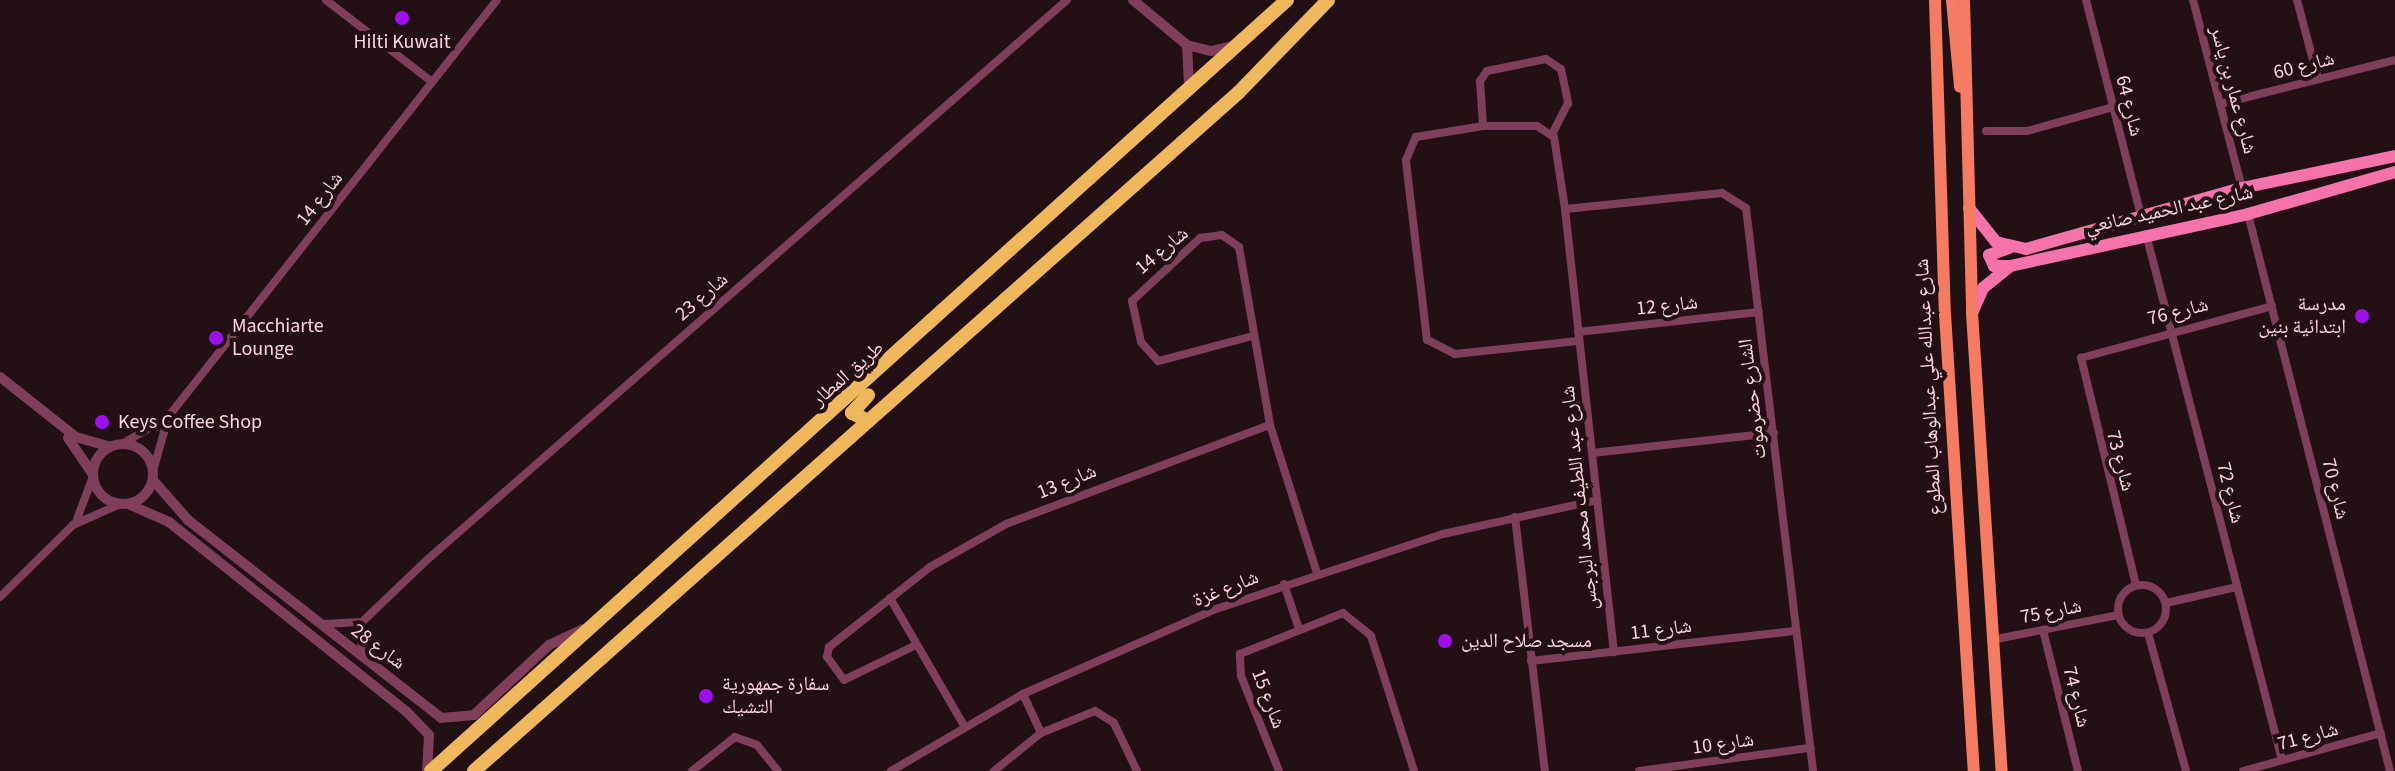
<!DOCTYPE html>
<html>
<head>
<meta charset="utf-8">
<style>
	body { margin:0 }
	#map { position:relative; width:2395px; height:771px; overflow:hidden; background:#231015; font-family:"Source Sans 3","Noto Naskh Arabic",sans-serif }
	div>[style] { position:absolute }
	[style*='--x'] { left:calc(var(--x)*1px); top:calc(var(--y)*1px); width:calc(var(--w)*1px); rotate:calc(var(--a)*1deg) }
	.minor>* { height:8px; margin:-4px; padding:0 4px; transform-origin:4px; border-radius:4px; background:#7f3e59 }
	.minor>.ring { margin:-4px; padding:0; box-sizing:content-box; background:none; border:8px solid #7f3e59; border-radius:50% }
	.tertiary>* { height:10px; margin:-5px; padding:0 5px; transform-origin:5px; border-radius:5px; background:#7f3e59 }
	.tertiary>.ring { margin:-5px; padding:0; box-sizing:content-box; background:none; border:10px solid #7f3e59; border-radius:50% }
	.secondary>* { height:12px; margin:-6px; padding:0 6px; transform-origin:6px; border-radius:6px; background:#f672aa }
	.primary>* { height:12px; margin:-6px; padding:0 6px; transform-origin:6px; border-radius:6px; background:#f57c63 }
	.trunk>* { height:14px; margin:-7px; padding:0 7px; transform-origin:7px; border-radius:7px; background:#efb85d }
	.dots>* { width:22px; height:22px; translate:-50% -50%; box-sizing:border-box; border:4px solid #231015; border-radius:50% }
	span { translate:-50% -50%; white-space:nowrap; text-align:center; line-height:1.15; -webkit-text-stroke:8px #231015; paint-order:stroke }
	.poi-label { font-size:20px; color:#fcd4e2 }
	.right { translate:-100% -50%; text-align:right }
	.left { translate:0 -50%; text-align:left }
	.street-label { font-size:20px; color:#fcd4e2 }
</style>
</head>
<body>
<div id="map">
	<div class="minor">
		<i style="--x:326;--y:0;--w:134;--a:37.7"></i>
		<i style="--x:2086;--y:0;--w:226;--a:75.7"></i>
		<i style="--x:2193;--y:0;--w:194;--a:75.4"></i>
		<i style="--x:2297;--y:0;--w:82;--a:75.1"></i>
		<i style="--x:2220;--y:104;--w:180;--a:-14.1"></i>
		<i style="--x:1483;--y:126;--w:45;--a:-93.8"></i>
		<i style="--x:1480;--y:81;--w:12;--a:-55"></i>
		<i style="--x:1487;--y:71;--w:60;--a:-11.5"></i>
		<i style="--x:1546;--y:59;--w:18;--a:34"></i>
		<i style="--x:1561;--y:69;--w:35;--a:78"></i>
		<i style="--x:1568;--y:103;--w:35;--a:117"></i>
		<i style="--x:1986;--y:131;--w:41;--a:0"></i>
		<i style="--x:2027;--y:131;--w:89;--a:-15.6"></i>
		<i style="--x:1565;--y:209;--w:158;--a:-5.8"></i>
		<i style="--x:1722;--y:193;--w:28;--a:32"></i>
		<i style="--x:1746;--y:208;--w:567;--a:83.21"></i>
		<i style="--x:2248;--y:214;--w:575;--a:75.7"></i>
		<i style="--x:2146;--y:234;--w:543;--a:75.5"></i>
		<i style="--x:1578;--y:332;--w:182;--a:-6.3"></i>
		<i style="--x:1249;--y:337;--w:94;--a:165.2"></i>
		<i style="--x:1158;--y:361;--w:25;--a:-132"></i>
		<i style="--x:1141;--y:342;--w:42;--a:-102.4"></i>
		<i style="--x:1132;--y:301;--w:93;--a:-42.8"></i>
		<i style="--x:1200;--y:238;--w:22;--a:-8"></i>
		<i style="--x:1222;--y:235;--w:21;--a:35"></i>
		<i style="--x:1239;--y:247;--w:181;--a:80.1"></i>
		<i style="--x:1270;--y:425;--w:155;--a:72.4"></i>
		<i style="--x:1578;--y:341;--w:124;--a:174"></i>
		<i style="--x:1455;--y:354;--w:31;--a:-153"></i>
		<i style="--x:1427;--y:340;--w:181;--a:-96.7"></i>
		<i style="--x:1406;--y:160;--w:25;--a:-67"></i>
		<i style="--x:1416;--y:137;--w:68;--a:-9.3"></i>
		<i style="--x:1483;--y:126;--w:54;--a:0"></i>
		<i style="--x:1537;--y:126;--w:20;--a:33"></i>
		<i style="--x:1554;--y:137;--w:73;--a:81.3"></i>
		<i style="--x:1565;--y:209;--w:446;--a:83.7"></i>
		<i style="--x:122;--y:444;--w:53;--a:-30.4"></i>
		<i style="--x:168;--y:417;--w:531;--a:-51.73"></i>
		<i style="--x:1592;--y:453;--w:183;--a:-6.3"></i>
		<i style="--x:153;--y:471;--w:55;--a:-74.2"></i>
		<i style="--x:1515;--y:517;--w:256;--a:83.3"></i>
		<i style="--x:77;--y:519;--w:43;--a:-69.4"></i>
		<i style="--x:1284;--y:584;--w:44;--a:71.6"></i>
		<i class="ring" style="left:2118px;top:585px;width:40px;height:40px"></i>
		<i style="--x:2136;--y:585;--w:234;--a:-103.6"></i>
		<i style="--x:2081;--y:358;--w:198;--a:-15.2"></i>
		<i style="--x:0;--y:597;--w:103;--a:-44.6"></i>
		<i style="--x:73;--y:525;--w:49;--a:-24"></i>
		<i style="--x:890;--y:598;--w:146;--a:59.9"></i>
		<i style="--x:2166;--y:603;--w:73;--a:-12.7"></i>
		<i style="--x:323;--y:624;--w:39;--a:-3"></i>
		<i style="--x:2043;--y:630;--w:145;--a:76.1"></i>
		<i style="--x:2148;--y:633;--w:143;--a:74.6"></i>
		<i style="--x:1991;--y:640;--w:129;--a:-11.1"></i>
		<i style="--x:916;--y:645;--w:80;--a:154.1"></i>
		<i style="--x:844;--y:680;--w:29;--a:-126"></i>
		<i style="--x:827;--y:657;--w:10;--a:-79"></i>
		<i style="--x:829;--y:647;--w:129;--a:-38.4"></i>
		<i style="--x:930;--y:567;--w:87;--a:-29.5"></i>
		<i style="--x:1006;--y:524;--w:282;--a:-20.6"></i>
		<i style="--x:361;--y:655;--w:33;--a:-88"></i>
		<i style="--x:362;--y:622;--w:91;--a:-43.7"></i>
		<i style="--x:428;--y:559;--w:849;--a:-41.18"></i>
		<i style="--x:1531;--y:661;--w:266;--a:-6.5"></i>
		<i style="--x:1023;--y:694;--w:43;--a:65.2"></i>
		<i style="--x:692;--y:771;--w:55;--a:-38.3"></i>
		<i style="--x:735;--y:737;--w:23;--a:20"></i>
		<i style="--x:757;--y:745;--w:33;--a:51"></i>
		<i style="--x:891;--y:771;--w:153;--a:-30.3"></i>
		<i style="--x:1023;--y:694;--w:211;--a:-23.8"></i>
		<i style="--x:1216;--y:609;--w:239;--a:-18.3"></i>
		<i style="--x:1443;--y:534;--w:158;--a:-12.4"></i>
		<i style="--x:994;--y:771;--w:60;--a:-39"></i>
		<i style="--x:1041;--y:733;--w:58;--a:-22.2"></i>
		<i style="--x:1095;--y:711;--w:22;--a:32"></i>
		<i style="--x:1114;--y:723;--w:53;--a:64.4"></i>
		<i style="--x:1279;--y:771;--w:102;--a:-111.8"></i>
		<i style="--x:1241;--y:676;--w:22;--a:-93"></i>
		<i style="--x:1240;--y:654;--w:111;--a:-21.7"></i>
		<i style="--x:1343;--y:613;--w:36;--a:39"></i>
		<i style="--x:1371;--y:636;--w:142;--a:72.3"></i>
		<i style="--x:1639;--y:771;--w:173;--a:-7.7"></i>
		<i style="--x:2243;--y:771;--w:143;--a:-15.4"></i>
	</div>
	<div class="tertiary">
		<i style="--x:1133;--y:0;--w:70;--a:39.8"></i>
		<i style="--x:1187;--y:45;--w:25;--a:14"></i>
		<i style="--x:1211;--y:51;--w:23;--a:-13"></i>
		<i style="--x:1187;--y:45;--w:41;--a:87.2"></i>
		<i style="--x:0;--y:377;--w:97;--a:38.3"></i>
		<i style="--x:76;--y:437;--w:35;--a:16"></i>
		<i style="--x:68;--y:438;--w:42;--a:55.6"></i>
		<i class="ring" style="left:93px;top:444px;width:50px;height:50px"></i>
		<i style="--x:153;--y:480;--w:53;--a:48.8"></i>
		<i style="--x:188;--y:520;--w:321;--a:38"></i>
		<i style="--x:441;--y:718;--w:33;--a:-5"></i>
		<i style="--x:474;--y:715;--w:103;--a:-43"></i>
		<i style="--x:549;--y:645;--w:38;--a:-25"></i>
		<i style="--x:128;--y:504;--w:45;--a:23.7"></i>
		<i style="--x:169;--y:522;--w:303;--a:38.6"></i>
		<i style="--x:406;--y:711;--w:33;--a:46"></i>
		<i style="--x:429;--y:735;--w:36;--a:93"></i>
	</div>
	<div class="secondary">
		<i style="--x:1969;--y:208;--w:43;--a:51.5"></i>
		<i style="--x:1996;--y:242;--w:31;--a:13"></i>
		<i style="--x:2026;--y:249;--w:224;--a:-15.8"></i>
		<i style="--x:2242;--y:188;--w:156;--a:-11.8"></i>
		<i style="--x:2007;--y:266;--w:13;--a:180"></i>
		<i style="--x:1994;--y:266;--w:12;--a:-114"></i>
		<i style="--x:1989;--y:255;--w:21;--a:-19"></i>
		<i style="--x:1972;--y:313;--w:27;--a:-66"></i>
		<i style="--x:1983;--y:288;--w:35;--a:-39"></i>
		<i style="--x:2010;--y:266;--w:244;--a:-12.3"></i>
		<i style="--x:2248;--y:214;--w:153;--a:-15.9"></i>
	</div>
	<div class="primary">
		<i style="--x:1935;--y:0;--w:314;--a:88.2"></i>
		<i style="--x:1945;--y:314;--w:458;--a:86.4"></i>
		<i style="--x:1952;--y:0;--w:87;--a:84.7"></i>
		<i style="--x:1964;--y:0;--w:313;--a:88.5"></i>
		<i style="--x:1972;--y:313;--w:459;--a:86.3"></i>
	</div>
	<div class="trunk">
		<i style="--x:868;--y:421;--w:18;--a:-153"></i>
		<i style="--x:852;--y:413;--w:24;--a:-48"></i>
		<i style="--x:431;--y:771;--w:1152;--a:-42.01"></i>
		<i style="--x:474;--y:771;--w:1023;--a:-41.59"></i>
		<i style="--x:1239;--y:92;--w:128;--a:-45.9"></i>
	</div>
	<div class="dots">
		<i style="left:402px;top:18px;background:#9f0fed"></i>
		<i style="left:2362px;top:316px;background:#9f0fed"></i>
		<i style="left:216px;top:338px;background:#9f0fed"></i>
		<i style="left:102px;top:422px;background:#9f0fed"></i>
		<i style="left:1445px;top:641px;background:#9f0fed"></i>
		<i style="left:706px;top:696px;background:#9f0fed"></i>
	</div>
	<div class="poi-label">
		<span style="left:402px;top:42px">Hilti Kuwait</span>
		<span class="right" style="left:2346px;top:316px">مدرسة<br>ابتدائية بنين</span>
		<span class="left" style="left:232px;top:338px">Macchiarte<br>Lounge</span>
		<span class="left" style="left:118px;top:422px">Keys Coffee Shop</span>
		<span class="left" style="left:1461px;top:641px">مسجد صلاح الدين</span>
		<span class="left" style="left:722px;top:696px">سفارة جمهورية<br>التشيك</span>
	</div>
	<div class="street-label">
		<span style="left:2304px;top:66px;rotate:-14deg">شارع 60</span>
		<span style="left:2233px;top:90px;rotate:75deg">شارع عمار بن ياسر</span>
		<span style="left:2129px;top:106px;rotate:76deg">شارع 64</span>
		<span style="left:320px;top:199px;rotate:-52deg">شارع 14</span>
		<span style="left:2169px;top:210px;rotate:-12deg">شارع عبد الحميد صانعي</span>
		<span style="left:1162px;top:251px;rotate:-40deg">شارع 14</span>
		<span style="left:702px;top:297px;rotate:-41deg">شارع 23</span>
		<span style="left:1667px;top:306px;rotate:-6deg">شارع 12</span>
		<span style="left:2178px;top:312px;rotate:-14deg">شارع 76</span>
		<span style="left:848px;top:374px;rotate:-41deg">طريق المطار</span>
		<span style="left:1929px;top:387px;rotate:-93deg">شارع عبدالله علي عبدالوهاب المطوع</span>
		<span style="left:1753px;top:399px;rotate:-97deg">الشارع حضرموت</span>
		<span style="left:2120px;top:461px;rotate:75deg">شارع 73</span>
		<span style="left:1067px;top:482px;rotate:-22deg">شارع 13</span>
		<span style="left:2335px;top:489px;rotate:76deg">شارع 70</span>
		<span style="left:2230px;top:493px;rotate:76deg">شارع 72</span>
		<span style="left:1580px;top:498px;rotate:-96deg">شارع عبد اللطيف محمد البرجس</span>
		<span style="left:1226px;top:589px;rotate:-21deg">شارع غزة</span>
		<span style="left:2051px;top:612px;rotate:-11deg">شارع 75</span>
		<span style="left:1661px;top:630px;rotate:-7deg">شارع 11</span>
		<span style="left:378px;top:647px;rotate:37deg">شارع 28</span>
		<span style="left:2076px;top:697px;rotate:76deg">شارع 74</span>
		<span style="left:1268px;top:699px;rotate:69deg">شارع 15</span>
		<span style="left:2308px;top:737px;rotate:-15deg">شارع 71</span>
		<span style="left:1723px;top:744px;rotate:-8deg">شارع 10</span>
	</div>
</div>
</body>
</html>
